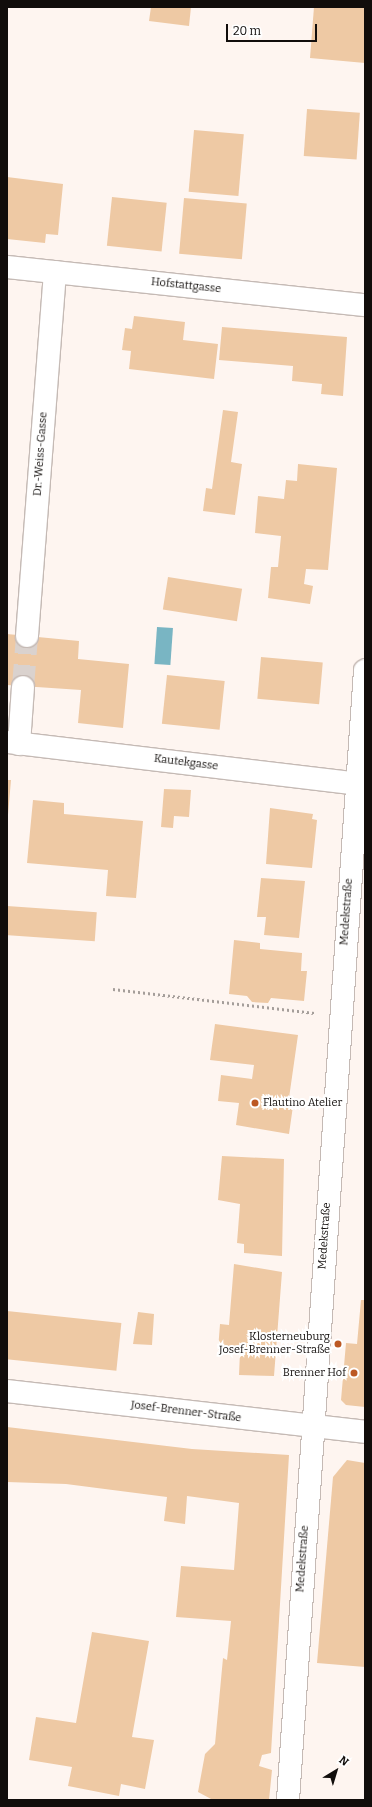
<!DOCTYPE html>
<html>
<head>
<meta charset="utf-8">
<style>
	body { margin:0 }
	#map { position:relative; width:372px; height:1807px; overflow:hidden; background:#fef5f0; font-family:Bitter,serif }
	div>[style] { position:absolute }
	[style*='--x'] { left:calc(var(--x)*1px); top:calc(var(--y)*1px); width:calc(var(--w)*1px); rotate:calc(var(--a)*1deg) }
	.water>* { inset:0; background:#79b5c3; transform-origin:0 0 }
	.building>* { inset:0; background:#eec9a4; transform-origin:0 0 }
	.minor-tunnel>* { height:22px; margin-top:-11px; transform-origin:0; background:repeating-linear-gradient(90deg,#dad2ce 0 22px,transparent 0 33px) }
	.path>* { height:2.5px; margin-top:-1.25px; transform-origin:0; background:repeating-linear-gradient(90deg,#a59e9a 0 2px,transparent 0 5px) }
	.roads { filter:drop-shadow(1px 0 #c5bab5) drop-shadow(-1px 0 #c5bab5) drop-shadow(0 1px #c5bab5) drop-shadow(0 -1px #c5bab5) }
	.minor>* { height:22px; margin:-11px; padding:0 11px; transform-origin:11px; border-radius:11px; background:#fff }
	.dots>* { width:11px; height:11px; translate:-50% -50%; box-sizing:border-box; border:2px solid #fff; border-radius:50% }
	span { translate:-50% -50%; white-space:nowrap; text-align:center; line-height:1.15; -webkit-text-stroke:4px #fff; paint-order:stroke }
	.street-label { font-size:11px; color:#110d0b }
	.poi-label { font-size:11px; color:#110d0b }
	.left { translate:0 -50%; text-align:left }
	.right { translate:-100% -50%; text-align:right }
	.frame { position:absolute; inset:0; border:8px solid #110d0b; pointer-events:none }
	.north { position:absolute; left:316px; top:1751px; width:40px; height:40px; -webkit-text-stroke:3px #fff; paint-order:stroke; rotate:38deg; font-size:11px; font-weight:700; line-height:16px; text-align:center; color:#110d0b }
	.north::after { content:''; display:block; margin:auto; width:14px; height:18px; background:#110d0b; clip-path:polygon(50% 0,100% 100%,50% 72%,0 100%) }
	.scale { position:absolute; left:226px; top:24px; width:91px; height:18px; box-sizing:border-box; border:2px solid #110d0b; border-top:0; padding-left:5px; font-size:12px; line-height:14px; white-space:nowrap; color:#110d0b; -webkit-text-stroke:3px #fff; paint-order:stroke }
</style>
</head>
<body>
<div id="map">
	<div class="water">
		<i style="left:157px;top:627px;width:16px;height:37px;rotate:4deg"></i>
	</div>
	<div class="building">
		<i style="clip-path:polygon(151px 7px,191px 7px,189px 26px,149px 21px)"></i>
		<i style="clip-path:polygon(314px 7px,365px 7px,365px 63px,310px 58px)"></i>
		<i style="left:307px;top:109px;width:53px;height:47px;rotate:4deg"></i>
		<i style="left:194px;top:130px;width:50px;height:62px;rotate:5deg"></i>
		<i style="clip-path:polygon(7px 177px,63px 184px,58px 235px,46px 234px,45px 243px,7px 239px)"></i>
		<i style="left:112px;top:197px;width:55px;height:49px;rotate:6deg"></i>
		<i style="left:184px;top:198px;width:63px;height:56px;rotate:5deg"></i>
		<i style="clip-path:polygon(134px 316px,185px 322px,183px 340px,218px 344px,214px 379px,129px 369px,131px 351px,122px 350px,125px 328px,132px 329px)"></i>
		<i style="clip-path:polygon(222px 327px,347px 337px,343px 396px,321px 394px,322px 384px,292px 381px,293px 366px,219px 360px)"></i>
		<i style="clip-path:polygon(223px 410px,238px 412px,231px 462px,242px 464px,235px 515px,203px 511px,206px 488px,212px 489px)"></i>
		<i style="clip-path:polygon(298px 464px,337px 468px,328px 570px,306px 569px,304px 584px,313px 586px,310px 604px,268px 598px,271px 567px,278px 567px,281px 536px,255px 533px,258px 496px,284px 499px,286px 480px,297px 481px)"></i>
		<i style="left:168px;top:577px;width:75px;height:33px;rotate:9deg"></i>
		<i style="clip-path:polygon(7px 634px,79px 641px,78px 659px,129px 664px,123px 728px,78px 723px,81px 690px,7px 685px)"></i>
		<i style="left:261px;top:657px;width:62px;height:42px;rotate:5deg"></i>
		<i style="left:167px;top:675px;width:58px;height:49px;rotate:6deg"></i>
		<i style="clip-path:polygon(7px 780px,11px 780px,8px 815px,7px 815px)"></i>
		<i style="clip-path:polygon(164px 789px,191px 790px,189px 817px,174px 816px,173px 828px,161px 827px)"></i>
		<i style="clip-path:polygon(33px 800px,64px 803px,64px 814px,143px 821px,136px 898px,106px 896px,108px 870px,27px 863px)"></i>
		<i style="clip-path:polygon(270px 808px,313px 814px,312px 819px,317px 820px,312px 868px,266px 864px)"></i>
		<i style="clip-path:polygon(261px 878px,305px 881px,299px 938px,264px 935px,266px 917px,257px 917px)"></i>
		<i style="left:7px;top:906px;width:90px;height:29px;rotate:4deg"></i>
		<i style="clip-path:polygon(234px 940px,260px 943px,260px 949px,302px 953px,301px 971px,307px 971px,304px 1001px,271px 998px,268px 1003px,252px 1002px,247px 996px,229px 994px)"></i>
		<i style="clip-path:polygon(215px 1024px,298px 1035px,289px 1098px,294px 1099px,289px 1134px,236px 1125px,239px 1103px,218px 1101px,221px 1075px,252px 1079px,254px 1065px,210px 1060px)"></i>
		<i style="clip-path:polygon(222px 1156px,284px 1159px,282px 1256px,244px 1253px,244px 1244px,237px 1243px,240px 1204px,218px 1200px)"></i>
		<i style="clip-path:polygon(234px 1264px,282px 1272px,274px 1376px,239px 1375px,240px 1352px,218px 1350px,220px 1324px,229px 1325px)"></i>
		<i style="clip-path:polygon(361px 1300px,365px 1300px,365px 1407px,346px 1405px,341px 1400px,346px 1343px,357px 1344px)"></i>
		<i style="left:7px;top:1311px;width:115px;height:48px;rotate:6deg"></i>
		<i style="clip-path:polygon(138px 1312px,154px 1314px,152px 1345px,133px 1344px)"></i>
		<i style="clip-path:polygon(7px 1427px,192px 1449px,289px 1455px,271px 1753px,262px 1755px,259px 1766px,272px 1770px,269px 1800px,213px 1800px,198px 1792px,205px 1754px,215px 1744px,223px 1658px,227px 1660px,231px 1621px,176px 1617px,181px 1566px,234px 1570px,239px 1503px,187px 1496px,185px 1524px,164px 1521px,167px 1497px,66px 1484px,7px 1482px)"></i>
		<i style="clip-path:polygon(347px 1460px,365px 1463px,365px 1667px,317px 1663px,333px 1477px)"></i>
		<i style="clip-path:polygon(92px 1632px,149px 1641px,132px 1737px,154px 1740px,145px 1789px,121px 1784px,119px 1796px,68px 1786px,72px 1767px,29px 1760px,36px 1717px,76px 1723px)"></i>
	</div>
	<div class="minor-tunnel">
		<i style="--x:23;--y:687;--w:51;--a:-85.5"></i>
	</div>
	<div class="path">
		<i style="--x:113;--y:989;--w:203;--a:6.8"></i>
	</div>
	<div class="roads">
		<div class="minor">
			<i style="--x:7;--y:267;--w:360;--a:6.1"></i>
			<i style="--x:27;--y:636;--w:365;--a:-85.6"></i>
			<i style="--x:7;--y:742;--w:361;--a:6.8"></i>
			<i style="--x:19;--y:744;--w:57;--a:-86"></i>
			<i style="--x:7;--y:1391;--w:360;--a:6.5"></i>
			<i style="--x:288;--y:1800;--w:1132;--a:-86.1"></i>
		</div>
	</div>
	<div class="dots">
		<i style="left:255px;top:1103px;background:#bc5823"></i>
		<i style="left:338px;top:1344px;background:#bc5823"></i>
		<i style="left:354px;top:1373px;background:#bc5823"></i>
	</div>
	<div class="street-label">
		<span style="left:186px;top:286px;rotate:6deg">Hofstattgasse</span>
		<span style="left:41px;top:454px;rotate:-86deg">Dr.-Weiss-Gasse</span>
		<span style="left:186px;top:763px;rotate:7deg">Kautekgasse</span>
		<span style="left:347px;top:912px;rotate:-86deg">Medekstraße</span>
		<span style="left:325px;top:1236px;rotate:-86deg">Medekstraße</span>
		<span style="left:186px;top:1412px;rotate:7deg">Josef-Brenner-Straße</span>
		<span style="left:303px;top:1559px;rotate:-86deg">Medekstraße</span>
	</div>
	<div class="poi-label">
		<span class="left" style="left:263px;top:1103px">Flautino Atelier</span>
		<span class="right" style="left:330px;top:1344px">Klosterneuburg<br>Josef-Brenner-Straße</span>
		<span class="right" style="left:346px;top:1373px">Brenner Hof</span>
	</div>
	<div class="frame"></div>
	<div class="north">N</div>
	<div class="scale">20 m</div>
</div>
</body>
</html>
